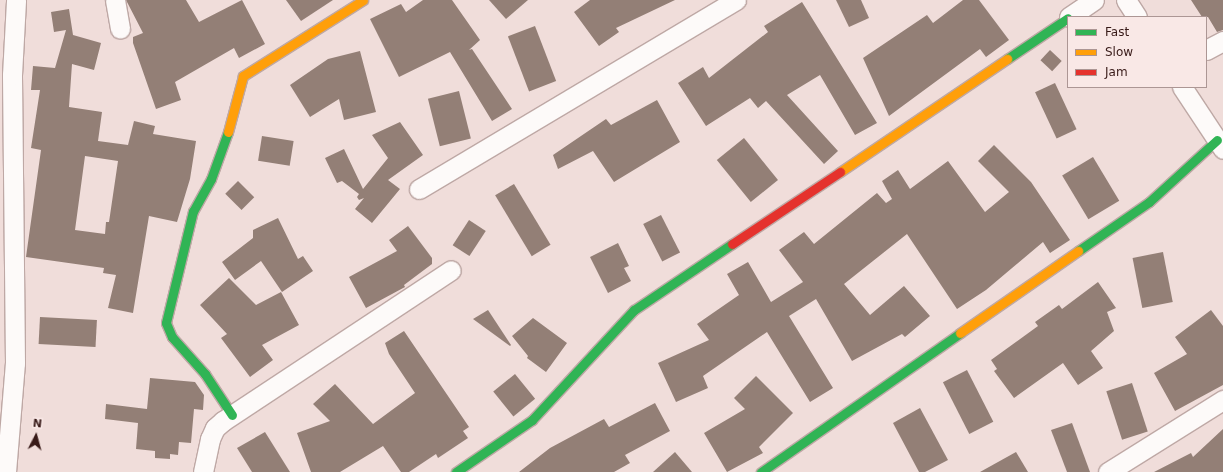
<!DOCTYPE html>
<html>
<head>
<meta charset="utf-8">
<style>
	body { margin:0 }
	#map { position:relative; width:1223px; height:472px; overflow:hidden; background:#f0ddda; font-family:"DejaVu Sans",sans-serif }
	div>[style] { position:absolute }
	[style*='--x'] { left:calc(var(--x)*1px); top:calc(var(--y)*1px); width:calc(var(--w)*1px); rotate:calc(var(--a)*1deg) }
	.building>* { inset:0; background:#937f76; transform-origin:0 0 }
	.roads { filter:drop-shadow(1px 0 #bea8a5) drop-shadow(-1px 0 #bea8a5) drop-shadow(0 1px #bea8a5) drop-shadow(0 -1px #bea8a5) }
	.street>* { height:19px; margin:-9.5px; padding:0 9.5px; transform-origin:9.5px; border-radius:9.5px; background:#fdfaf9 }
	.fast>* { height:9px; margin:-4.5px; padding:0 4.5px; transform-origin:4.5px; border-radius:4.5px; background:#30b455 }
	.slow>* { height:9px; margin:-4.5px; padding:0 4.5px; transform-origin:4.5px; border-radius:4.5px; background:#ff9f0a }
	.jam>* { height:9px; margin:-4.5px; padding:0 4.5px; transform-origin:4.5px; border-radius:4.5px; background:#e5322d }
	span { translate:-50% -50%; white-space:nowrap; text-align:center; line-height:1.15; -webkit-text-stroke:4px #f9e8e6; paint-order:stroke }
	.legend { position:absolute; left:1067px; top:16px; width:140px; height:72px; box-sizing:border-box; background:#f9e8e6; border:1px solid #ac9694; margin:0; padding:5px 7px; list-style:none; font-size:12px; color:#381a18 }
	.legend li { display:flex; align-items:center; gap:8px; height:20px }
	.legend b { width:20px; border:1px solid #ac9694 }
	.north { position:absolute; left:16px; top:416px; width:40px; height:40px; -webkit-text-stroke:3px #f9e8e6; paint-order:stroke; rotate:6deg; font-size:11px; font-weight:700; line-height:16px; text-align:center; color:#381a18 }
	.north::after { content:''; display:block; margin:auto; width:14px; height:18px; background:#381a18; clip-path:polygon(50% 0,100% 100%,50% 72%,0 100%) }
</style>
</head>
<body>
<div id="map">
	<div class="building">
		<i style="clip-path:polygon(126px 0,186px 0,199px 22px,242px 0,265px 44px,239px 58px,234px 48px,175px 82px,181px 100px,156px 109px,133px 43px,133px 37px,143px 33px)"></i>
		<i style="clip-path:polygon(286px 0,333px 0,301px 21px)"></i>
		<i style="clip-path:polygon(423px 0,452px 0,480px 40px,469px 50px,472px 49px,512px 109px,492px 121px,450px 52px,399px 77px,370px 19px,401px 4px,406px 12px)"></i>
		<i style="clip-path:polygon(489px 0,528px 0,506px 19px)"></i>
		<i style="clip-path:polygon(590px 0,675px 0,616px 28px,619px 32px,599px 46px,574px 12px)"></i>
		<i style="clip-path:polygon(836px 0,861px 0,869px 18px,849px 27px)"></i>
		<i style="clip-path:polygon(963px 0,979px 0,1009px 40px,986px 57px,980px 49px,889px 116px,863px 58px,927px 15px,933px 23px)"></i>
		<i style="clip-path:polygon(1191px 0,1223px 0,1223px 30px,1217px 32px,1208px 17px,1202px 17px)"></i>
		<i style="clip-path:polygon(802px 2px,877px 123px,855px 135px,820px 75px,787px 95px,838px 151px,824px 164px,766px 101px,758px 108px,750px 98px,706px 126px,678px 83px,703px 67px,709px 78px,768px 32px,764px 26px)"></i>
		<i style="clip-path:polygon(evenodd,69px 9px,73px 35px,101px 43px,94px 70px,72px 64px,69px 107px,102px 112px,98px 141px,128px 145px,134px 121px,155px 126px,153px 134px,196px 141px,190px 179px,177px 222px,149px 216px,133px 313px,108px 308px,116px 275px,103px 273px,104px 268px,26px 257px,41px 150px,31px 148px,40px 90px,31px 90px,33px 66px,55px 68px,66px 30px,54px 32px,51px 12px,69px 9px,85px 156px,118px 161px,109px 222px,106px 222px,105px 234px,75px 230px,85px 156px)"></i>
		<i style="left:535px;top:26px;width:59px;height:29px;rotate:69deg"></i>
		<i style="left:1050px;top:50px;width:16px;height:14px;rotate:43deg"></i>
		<i style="clip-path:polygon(360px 51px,376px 112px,344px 120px,339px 99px,310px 117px,290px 85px,328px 59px)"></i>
		<i style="left:1055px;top:83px;width:51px;height:22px;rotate:65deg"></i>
		<i style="left:459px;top:91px;width:49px;height:32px;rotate:76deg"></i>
		<i style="clip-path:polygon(657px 100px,680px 142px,614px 182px,593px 151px,558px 169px,553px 155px,606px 119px,611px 125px)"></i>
		<i style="clip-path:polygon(400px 122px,423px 155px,388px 180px,400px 189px,372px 223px,355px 209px,364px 198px,359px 200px,357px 197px,359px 194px,342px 181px,337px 183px,325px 158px,344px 149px,363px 189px,388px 158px,372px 135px)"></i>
		<i style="left:262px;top:136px;width:32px;height:25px;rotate:9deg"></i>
		<i style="left:744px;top:138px;width:54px;height:35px;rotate:51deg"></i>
		<i style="clip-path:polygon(994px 145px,1031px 182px,1070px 240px,1050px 253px,1043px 242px,986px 290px,957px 309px,907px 234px,844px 284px,870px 315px,904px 286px,930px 316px,905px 337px,902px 334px,852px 361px,816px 299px,789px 316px,833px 388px,810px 402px,767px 332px,703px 376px,708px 388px,676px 402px,658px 363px,709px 340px,697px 324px,739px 295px,727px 274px,748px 262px,771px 302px,803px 282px,779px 250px,804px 232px,814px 244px,877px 193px,886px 203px,892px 199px,882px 181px,898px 170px,910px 189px,948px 161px,985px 212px,1009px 192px,978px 161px)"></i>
		<i style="left:1093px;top:157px;width:51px;height:36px;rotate:59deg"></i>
		<i style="left:238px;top:181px;width:23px;height:18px;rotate:45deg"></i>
		<i style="left:514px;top:184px;width:71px;height:22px;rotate:59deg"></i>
		<i style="left:661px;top:215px;width:42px;height:20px;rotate:63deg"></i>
		<i style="clip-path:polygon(278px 218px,298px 259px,303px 256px,313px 271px,282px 292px,261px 261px,235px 280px,222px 262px,253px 238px,253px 230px)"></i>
		<i style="left:469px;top:220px;width:20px;height:30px;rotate:33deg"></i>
		<i style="clip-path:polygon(408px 226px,432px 258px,432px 264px,404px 285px,405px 287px,366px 308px,349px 277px,397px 251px,389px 240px)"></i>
		<i style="clip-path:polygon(618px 243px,629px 266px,624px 268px,631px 281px,608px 293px,590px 257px)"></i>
		<i style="left:1163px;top:252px;width:51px;height:31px;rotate:79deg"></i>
		<i style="clip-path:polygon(229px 278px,256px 305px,281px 292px,299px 325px,262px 345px,273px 360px,250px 377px,221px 338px,227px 334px,200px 305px)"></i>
		<i style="clip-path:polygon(1098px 282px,1116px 308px,1107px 312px,1114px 331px,1091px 351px,1103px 368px,1078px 385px,1063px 363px,1014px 398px,994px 371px,997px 369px,991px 360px,1038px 326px,1035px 322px,1059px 305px,1062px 309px)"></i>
		<i style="clip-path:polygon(488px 310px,511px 345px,510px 346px,473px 319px)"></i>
		<i style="clip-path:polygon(1211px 310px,1223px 326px,1223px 385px,1175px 411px,1154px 373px,1187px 354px,1175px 337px)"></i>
		<i style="left:40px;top:317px;width:57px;height:27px;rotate:3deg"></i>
		<i style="clip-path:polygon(533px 318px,567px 343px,546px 372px,527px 358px,528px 356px,512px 336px)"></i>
		<i style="clip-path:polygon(404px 331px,469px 427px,463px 431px,468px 438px,438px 458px,436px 454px,409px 472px,401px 472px,383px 446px,340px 472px,311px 472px,297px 433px,330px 421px,313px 404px,335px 384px,373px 424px,415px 393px,389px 354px,385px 343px)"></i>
		<i style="left:967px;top:370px;width:58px;height:27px;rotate:63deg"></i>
		<i style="left:515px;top:374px;width:32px;height:28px;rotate:51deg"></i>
		<i style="clip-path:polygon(756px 376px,793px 413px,759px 447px,763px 453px,727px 472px,704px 433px,745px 409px,734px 398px)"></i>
		<i style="clip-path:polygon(150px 378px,195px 382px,204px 395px,203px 410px,194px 409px,191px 443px,179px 442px,178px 455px,170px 454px,170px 459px,155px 458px,155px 451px,136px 449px,138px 423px,105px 419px,106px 404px,147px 409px)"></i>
		<i style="left:1132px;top:383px;width:51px;height:27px;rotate:72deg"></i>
		<i style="clip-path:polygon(655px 403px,670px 431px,625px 455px,630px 463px,614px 472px,519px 472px,550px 448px,604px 419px,609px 427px)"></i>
		<i style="clip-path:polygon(920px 408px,948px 460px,925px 472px,919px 472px,893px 423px)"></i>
		<i style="clip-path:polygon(1072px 423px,1090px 472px,1067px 472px,1051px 430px)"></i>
		<i style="clip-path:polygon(1223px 429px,1223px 472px,1154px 472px,1191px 453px,1193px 457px)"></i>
		<i style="clip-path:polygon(265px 432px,290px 472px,252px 472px,237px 448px)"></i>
		<i style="clip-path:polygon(675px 452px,692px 472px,653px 472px)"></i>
		<i style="clip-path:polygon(1016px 452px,1028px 472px,980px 472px)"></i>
	</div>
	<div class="roads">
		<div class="street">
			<i style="--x:115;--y:0;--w:29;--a:80"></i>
			<i style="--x:1126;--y:0;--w:20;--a:57"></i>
			<i style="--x:1069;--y:17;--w:30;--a:-34"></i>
			<i style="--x:1206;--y:50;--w:19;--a:-28"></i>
			<i style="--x:1182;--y:87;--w:74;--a:56.5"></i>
			<i style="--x:419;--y:189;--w:369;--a:-30.8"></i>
			<i style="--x:6;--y:472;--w:109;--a:-85.3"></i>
			<i style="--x:15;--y:363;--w:288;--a:-90.6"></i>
			<i style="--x:12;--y:75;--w:75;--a:-86.9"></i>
			<i style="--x:203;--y:472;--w:34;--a:-78"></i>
			<i style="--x:210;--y:439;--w:12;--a:-66"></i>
			<i style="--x:215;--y:428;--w:11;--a:-41"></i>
			<i style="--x:223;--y:421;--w:273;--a:-33.5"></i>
			<i style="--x:1108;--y:472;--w:136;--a:-32.1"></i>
		</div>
		<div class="fast">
			<i style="--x:1007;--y:59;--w:73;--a:-33.9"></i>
			<i style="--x:228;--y:132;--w:50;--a:109.9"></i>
			<i style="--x:211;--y:179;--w:37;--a:119"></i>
			<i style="--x:193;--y:211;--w:115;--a:103.6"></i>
			<i style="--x:166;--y:323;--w:15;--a:67"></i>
			<i style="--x:172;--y:337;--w:50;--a:48.3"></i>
			<i style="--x:205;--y:374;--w:49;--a:56.6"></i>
			<i style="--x:1078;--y:251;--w:86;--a:-34.6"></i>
			<i style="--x:1149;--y:202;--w:92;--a:-42.4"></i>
			<i style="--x:456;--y:472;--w:92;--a:-34.4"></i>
			<i style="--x:532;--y:420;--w:150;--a:-47.2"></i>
			<i style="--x:634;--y:310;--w:118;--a:-34"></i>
			<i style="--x:761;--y:472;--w:243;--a:-34.9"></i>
		</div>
		<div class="slow">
			<i style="--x:228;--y:132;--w:58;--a:-75"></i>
			<i style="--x:243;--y:76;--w:142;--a:-32.3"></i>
			<i style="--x:840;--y:172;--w:202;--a:-34.1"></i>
			<i style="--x:960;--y:333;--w:144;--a:-34.8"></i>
		</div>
		<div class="jam">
			<i style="--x:732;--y:244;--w:130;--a:-33.7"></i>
		</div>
	</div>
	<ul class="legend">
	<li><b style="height:5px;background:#30b455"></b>Fast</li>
	<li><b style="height:5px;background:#ff9f0a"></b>Slow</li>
	<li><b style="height:5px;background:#e5322d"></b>Jam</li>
	</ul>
	<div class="north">N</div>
</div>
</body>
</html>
